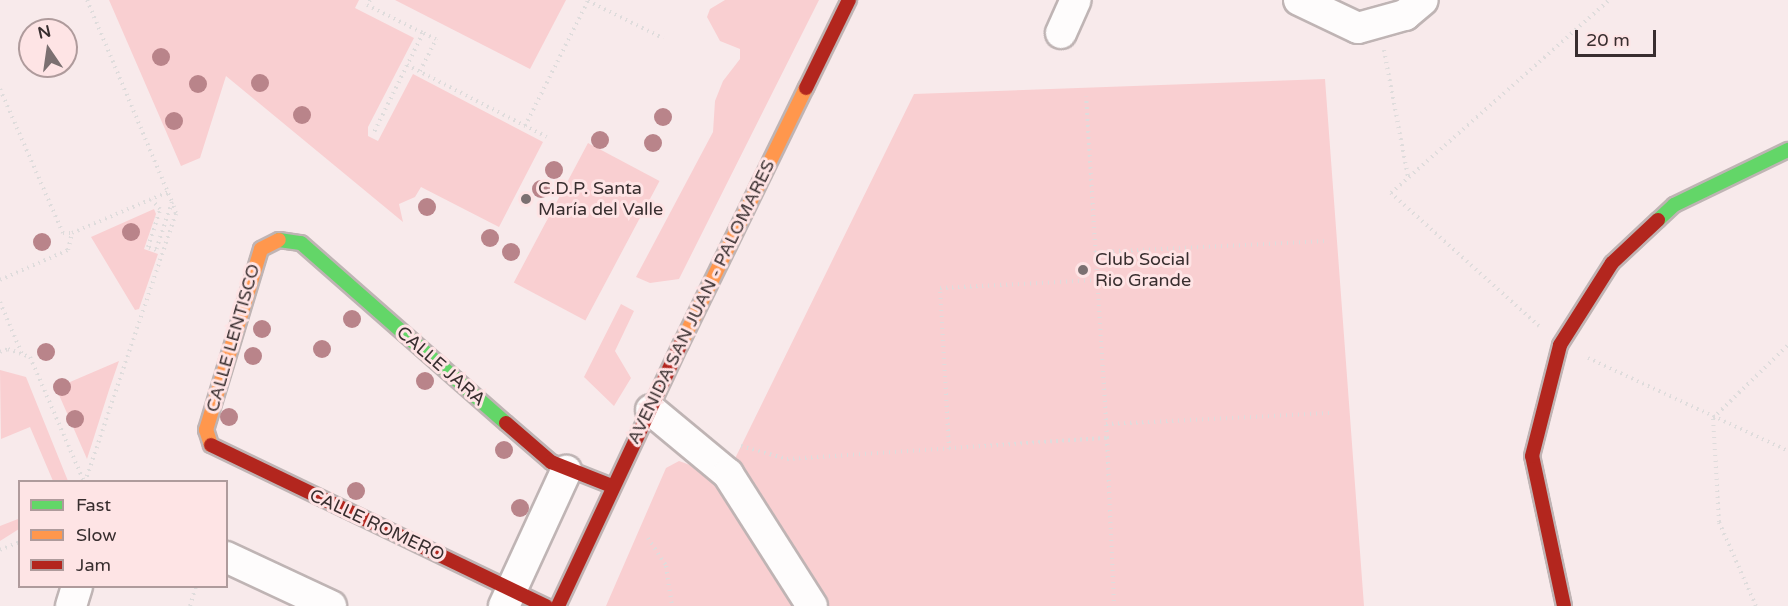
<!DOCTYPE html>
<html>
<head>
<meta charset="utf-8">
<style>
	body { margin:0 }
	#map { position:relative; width:1788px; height:606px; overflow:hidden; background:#f8eaeb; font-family:"Varela Round",sans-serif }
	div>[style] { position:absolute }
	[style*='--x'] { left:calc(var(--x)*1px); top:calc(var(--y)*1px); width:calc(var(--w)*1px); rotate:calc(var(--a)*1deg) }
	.green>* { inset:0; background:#f9cfd1; transform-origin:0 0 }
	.path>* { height:4px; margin-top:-2px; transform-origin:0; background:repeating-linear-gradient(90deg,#dfdcdc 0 1.5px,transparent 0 6px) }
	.roads { filter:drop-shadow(2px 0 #bfb4b4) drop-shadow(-2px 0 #bfb4b4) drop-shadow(0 2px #bfb4b4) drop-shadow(0 -2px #bfb4b4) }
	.street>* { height:30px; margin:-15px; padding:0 15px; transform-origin:15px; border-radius:15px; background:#fefcfc }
	.fast>* { height:14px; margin:-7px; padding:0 7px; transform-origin:7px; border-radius:7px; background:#63d668 }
	.slow>* { height:14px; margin:-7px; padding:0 7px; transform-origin:7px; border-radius:7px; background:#ff974d }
	.jam>* { height:14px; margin:-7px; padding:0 7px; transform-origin:7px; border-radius:7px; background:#b3261e }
	.trees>* { width:18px; height:18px; margin:-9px; border-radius:50%; background:#b9848a }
	.dots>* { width:16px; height:16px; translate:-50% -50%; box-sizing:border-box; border:3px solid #fee4e5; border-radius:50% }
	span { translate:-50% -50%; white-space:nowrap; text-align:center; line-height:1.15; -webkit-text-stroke:6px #fee4e5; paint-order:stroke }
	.poi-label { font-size:18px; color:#382e2f }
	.left { translate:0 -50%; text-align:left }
	.street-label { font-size:18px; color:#382e2f }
	.legend { position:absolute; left:18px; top:480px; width:210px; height:108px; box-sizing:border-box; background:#fee4e5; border:2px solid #af9b9c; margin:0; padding:8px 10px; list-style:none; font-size:18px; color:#382e2f }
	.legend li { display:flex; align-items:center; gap:12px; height:30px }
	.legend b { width:30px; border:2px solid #af9b9c }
	.north { position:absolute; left:18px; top:18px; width:60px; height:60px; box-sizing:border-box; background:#fee4e5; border:2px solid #af9b9c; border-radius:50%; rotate:347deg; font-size:16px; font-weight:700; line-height:24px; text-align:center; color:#382e2f }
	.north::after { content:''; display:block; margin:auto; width:21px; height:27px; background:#7b7071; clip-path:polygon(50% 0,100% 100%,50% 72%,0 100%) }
	.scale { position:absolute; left:1575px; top:30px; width:81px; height:27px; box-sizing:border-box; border:3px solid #382e2f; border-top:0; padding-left:8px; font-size:18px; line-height:21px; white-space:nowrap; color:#382e2f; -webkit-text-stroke:4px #fee4e5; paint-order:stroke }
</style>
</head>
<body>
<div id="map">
	<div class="green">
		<i style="clip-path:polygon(109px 0,359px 0,355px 8px,414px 38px,368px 127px,368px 136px,378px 141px,413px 74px,543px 142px,499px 227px,421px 187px,415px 197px,399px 204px,403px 222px,226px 76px,200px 158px,181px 166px)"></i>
		<i style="clip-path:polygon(395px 0,566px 0,530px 69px)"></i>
		<i style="clip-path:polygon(725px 0,819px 0,679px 279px,650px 283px,636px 277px,713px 132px,715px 101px,723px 81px,740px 59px,740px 49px,720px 41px,707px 17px,710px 9px)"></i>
		<i style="clip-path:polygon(1325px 79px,1364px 606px,606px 606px,666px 468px,679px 461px,690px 465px,720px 489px,914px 94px)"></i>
		<i style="left:588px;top:143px;width:81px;height:158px;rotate:28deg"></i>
		<i style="clip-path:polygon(154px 209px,156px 214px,144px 249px,158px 254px,139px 309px,135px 310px,91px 237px)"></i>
		<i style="clip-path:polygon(621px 304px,634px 311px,615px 351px,631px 378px,614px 406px,584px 377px)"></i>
		<i style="clip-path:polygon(119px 361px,109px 390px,87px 459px,56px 388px)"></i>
		<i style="clip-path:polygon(0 370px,26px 377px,68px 481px,53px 481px,30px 427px,1px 439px)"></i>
		<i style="clip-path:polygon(18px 519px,19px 529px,0 541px,0 526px)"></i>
	</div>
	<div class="path">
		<i style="--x:87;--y:0;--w:219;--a:67.2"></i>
		<i style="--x:172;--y:202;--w:51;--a:108.4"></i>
		<i style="--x:156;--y:250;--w:9;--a:-159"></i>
		<i style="--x:148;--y:247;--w:40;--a:-72"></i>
		<i style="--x:160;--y:209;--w:12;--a:-132"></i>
		<i style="--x:370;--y:0;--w:6;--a:121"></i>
		<i style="--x:367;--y:5;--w:63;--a:26.6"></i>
		<i style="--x:423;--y:33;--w:110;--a:116.3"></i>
		<i style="--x:1384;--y:50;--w:129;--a:79.3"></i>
		<i style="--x:407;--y:65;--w:157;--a:27.2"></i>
		<i style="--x:420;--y:71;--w:36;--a:-63"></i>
		<i style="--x:436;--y:39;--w:14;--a:-155"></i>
		<i style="--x:0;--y:89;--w:157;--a:66.4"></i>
		<i style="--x:63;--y:233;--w:9;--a:0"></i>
		<i style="--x:525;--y:126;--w:140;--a:-63.3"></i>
		<i style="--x:588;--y:1;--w:84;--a:26.3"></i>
		<i style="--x:1095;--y:252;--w:231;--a:-2.7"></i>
		<i style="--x:0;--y:280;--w:74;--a:-23.8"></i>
		<i style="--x:68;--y:250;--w:17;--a:-77"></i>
		<i style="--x:72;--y:233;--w:104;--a:-23.1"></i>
		<i style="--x:0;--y:302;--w:56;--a:67.1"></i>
		<i style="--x:1539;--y:326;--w:199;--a:-138.1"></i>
		<i style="--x:1391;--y:193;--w:291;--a:-41.5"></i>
		<i style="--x:0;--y:352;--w:9;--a:-21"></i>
		<i style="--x:8;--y:349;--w:23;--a:20"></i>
		<i style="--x:30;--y:357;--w:136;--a:66.6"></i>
		<i style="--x:1588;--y:358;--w:221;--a:24.9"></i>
		<i style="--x:1106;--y:424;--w:228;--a:-2.8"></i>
		<i style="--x:1107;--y:438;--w:168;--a:87.6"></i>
		<i style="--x:741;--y:446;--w:48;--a:15.8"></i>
		<i style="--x:787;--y:459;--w:321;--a:-3.8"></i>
		<i style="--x:1107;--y:438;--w:342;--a:-93.5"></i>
		<i style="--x:949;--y:449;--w:161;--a:-93.2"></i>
		<i style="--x:940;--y:288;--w:157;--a:-2.9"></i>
		<i style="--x:85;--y:482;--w:284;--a:-71.3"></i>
		<i style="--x:176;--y:213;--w:12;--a:-110"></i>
		<i style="--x:648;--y:538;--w:33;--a:57"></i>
		<i style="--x:666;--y:566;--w:40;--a:81.5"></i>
		<i style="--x:0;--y:550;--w:22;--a:-22"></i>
		<i style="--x:190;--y:606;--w:21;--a:-73"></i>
		<i style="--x:1756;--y:606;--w:92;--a:-113.8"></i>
		<i style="--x:1719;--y:522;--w:104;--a:-93.3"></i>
		<i style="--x:1713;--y:418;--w:105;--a:-44.2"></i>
	</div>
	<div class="roads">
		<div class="street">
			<i style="--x:1299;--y:0;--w:65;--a:25.4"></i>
			<i style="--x:1358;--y:28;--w:49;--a:-15.5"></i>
			<i style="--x:1405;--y:15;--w:23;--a:-40"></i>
			<i style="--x:1061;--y:33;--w:36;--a:-66"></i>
			<i style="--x:651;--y:410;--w:100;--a:39.7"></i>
			<i style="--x:728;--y:474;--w:156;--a:57.5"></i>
			<i style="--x:226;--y:557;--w:116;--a:25"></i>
			<i style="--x:71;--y:606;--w:21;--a:-73"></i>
			<i style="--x:504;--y:606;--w:149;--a:-65.3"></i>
		</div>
		<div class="fast">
			<i style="--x:1658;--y:220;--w:22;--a:-43"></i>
			<i style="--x:1674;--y:205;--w:127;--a:-25.8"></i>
			<i style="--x:279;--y:240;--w:22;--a:8"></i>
			<i style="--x:301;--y:243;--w:273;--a:41.3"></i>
		</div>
		<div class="slow">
			<i style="--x:681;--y:344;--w:285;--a:-64"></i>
			<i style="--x:211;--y:445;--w:16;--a:-108"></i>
			<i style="--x:206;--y:430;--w:189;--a:-73.1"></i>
			<i style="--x:261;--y:249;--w:20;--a:-27"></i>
		</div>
		<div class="jam">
			<i style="--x:806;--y:88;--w:98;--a:-64"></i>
			<i style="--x:506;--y:423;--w:60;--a:40.9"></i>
			<i style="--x:551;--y:462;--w:66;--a:21.5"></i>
			<i style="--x:211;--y:445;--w:372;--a:25.7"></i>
			<i style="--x:558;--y:606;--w:289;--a:-64.9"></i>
			<i style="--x:1564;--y:606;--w:153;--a:-102"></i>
			<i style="--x:1532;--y:456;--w:114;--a:-75.8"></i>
			<i style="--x:1560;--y:345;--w:97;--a:-57.6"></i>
			<i style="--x:1612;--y:263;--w:63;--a:-43.1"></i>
		</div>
	</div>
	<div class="trees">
		<i style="left:161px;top:57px"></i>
		<i style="left:260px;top:83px"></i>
		<i style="left:198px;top:84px"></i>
		<i style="left:302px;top:115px"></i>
		<i style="left:663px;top:117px"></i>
		<i style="left:174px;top:121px"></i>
		<i style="left:600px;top:140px"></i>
		<i style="left:653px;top:143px"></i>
		<i style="left:554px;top:170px"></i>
		<i style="left:541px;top:189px"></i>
		<i style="left:427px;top:207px"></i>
		<i style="left:131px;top:232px"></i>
		<i style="left:490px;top:238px"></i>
		<i style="left:42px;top:242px"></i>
		<i style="left:511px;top:252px"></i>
		<i style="left:352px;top:319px"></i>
		<i style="left:262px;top:329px"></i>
		<i style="left:322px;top:349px"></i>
		<i style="left:46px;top:352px"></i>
		<i style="left:253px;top:356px"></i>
		<i style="left:425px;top:381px"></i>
		<i style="left:62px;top:387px"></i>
		<i style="left:229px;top:417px"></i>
		<i style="left:75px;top:419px"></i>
		<i style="left:504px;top:450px"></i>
		<i style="left:356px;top:491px"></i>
		<i style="left:520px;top:508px"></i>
	</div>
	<div class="dots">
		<i style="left:526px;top:199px;background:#7b7071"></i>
		<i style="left:1083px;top:270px;background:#7b7071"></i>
	</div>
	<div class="poi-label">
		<span class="left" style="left:538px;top:199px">C.D.P. Santa<br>María del Valle</span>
		<span class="left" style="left:1095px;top:270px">Club Social<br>Rio Grande</span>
	</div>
	<div class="street-label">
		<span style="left:701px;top:302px;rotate:-64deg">AVENIDA SAN JUAN - PALOMARES</span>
		<span style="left:233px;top:338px;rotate:-74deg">CALLE LENTISCO</span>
		<span style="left:441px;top:366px;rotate:41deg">CALLE JARA</span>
		<span style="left:377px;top:525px;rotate:25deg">CALLE ROMERO</span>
	</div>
	<ul class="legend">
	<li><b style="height:8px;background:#63d668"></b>Fast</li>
	<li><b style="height:8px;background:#ff974d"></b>Slow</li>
	<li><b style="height:8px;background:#b3261e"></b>Jam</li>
	</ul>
	<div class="north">N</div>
	<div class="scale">20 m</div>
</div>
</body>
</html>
